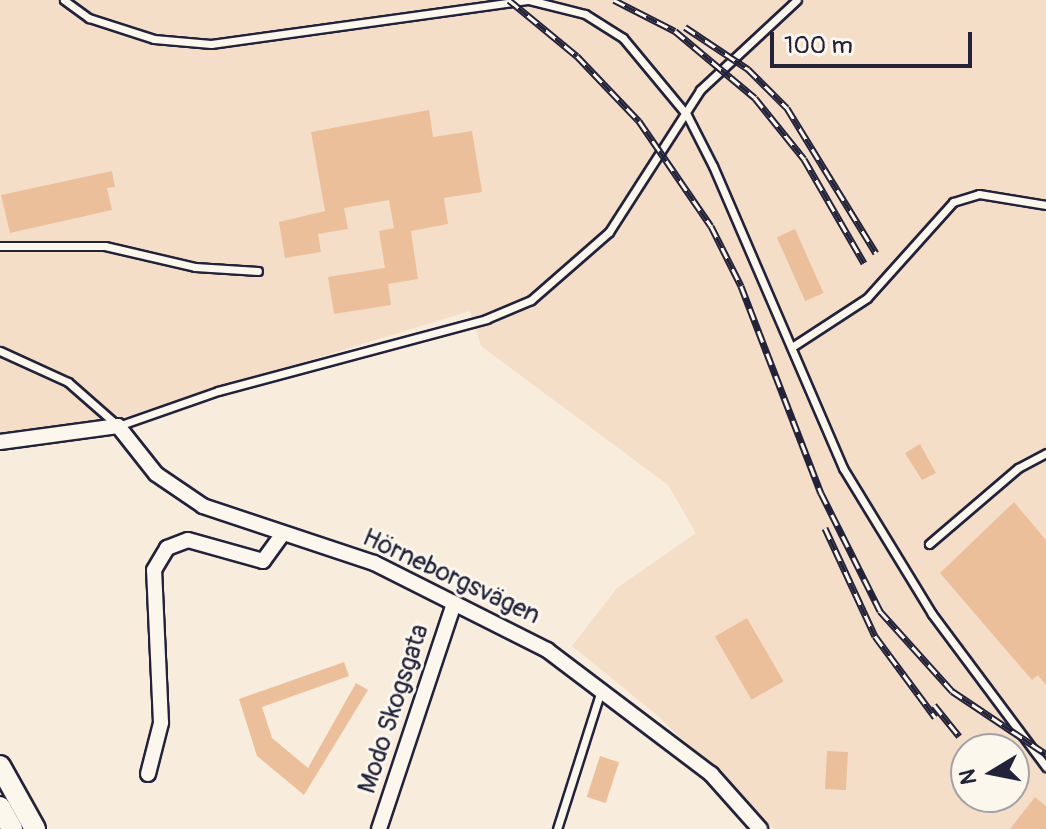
<!DOCTYPE html>
<html>
<head>
<meta charset="utf-8">
<style>
	body { margin:0 }
	#map { position:relative; width:1046px; height:829px; overflow:hidden; background:#f8ecdc; font-family:Pangolin,sans-serif }
	div>[style] { position:absolute }
	[style*='--x'] { left:calc(var(--x)*1px); top:calc(var(--y)*1px); width:calc(var(--w)*1px); rotate:calc(var(--a)*1deg) }
	.built>* { inset:0; background:#f4dec8 }
	.building>* { inset:0; background:#ecbf9b; transform-origin:0 0 }
	.roads { filter:drop-shadow(2px 0 #22223b) drop-shadow(-2px 0 #22223b) drop-shadow(0 2px #22223b) drop-shadow(0 -2px #22223b) }
	.service>* { height:7px; margin:-3.5px; padding:0 3.5px; transform-origin:3.5px; border-radius:3.5px; background:#fbf7ec }
	.minor>* { height:14px; margin:-7px; padding:0 7px; transform-origin:7px; border-radius:7px; background:#fbf7ec }
	.secondary>* { height:20px; margin:-10px; padding:0 10px; transform-origin:10px; border-radius:10px; background:#fbf7ec }
	.rail>* { height:7px; margin-top:-3.5px; transform-origin:0; background:repeating-linear-gradient(90deg,#fbf7ec 0 12px,#22223b 0 24px); box-sizing:border-box; border-block:2px solid #22223b }
	span { translate:-50% -50%; white-space:nowrap; text-align:center; line-height:1.15; -webkit-text-stroke:6px #fbf7ec; paint-order:stroke }
	.street-label { font-size:26px; color:#22223b }
	.north { position:absolute; left:950px; top:733px; width:80px; height:80px; box-sizing:border-box; background:#fbf7ec; border:2px solid #a4a2a5; border-radius:50%; rotate:260deg; font-size:22px; font-weight:700; line-height:32px; text-align:center; color:#22223b }
	.north::after { content:''; display:block; margin:auto; width:28px; height:36px; background:#22223b; clip-path:polygon(50% 0,100% 100%,50% 72%,0 100%) }
	.scale { position:absolute; left:770px; top:32px; width:202px; height:36px; box-sizing:border-box; border:4px solid #22223b; border-top:0; padding-left:10px; font-size:24px; line-height:28px; white-space:nowrap; color:#22223b; -webkit-text-stroke:6px #fbf7ec; paint-order:stroke }
</style>
</head>
<body>
<div id="map">
	<div class="built">
		<i style="clip-path:polygon(evenodd,0 0,1046px 0,1046px 829px,774px 829px,658px 716px,572px 646px,617px 588px,696px 533px,668px 485px,481px 346px,470px 311px,108px 422px,0 436px,0 0,966px 749px,1014px 749px,1014px 797px,966px 797px,966px 749px)"></i>
	</div>
	<div class="building">
		<i style="clip-path:polygon(429px 110px,433px 137px,472px 131px,482px 192px,444px 198px,448px 224px,411px 231px,418px 279px,388px 284px,391px 305px,334px 314px,328px 277px,385px 268px,379px 231px,394px 228px,389px 200px,344px 208px,348px 229px,318px 234px,321px 252px,285px 258px,279px 222px,325px 211px,311px 132px)"></i>
		<i style="clip-path:polygon(112px 171px,115px 187px,107px 188px,112px 210px,10px 233px,1px 195px)"></i>
		<i style="left:795px;top:229px;width:70px;height:20px;rotate:66deg"></i>
		<i style="clip-path:polygon(920px 444px,936px 473px,922px 480px,905px 453px)"></i>
		<i style="clip-path:polygon(1014px 502px,1046px 540px,1046px 685px,1038px 675px,1032px 680px,940px 573px)"></i>
		<i style="left:747px;top:618px;width:73px;height:37px;rotate:60deg"></i>
		<i style="clip-path:polygon(344px 662px,349px 676px,262px 707px,272px 738px,308px 768px,356px 683px,368px 690px,304px 795px,257px 756px,239px 699px)"></i>
		<i style="left:827px;top:751px;width:21px;height:38px;rotate:3deg"></i>
		<i style="left:600px;top:756px;width:20px;height:43px;rotate:18deg"></i>
		<i style="clip-path:polygon(1035px 797px,1046px 806px,1046px 829px,1010px 829px)"></i>
	</div>
	<div class="roads">
		<div class="service">
			<i style="--x:64;--y:0;--w:31;--a:36"></i>
			<i style="--x:89;--y:18;--w:68;--a:17.9"></i>
			<i style="--x:154;--y:39;--w:57;--a:5"></i>
			<i style="--x:211;--y:44;--w:321;--a:-7.9"></i>
			<i style="--x:529;--y:0;--w:58;--a:14"></i>
			<i style="--x:585;--y:14;--w:45;--a:32.3"></i>
			<i style="--x:623;--y:38;--w:100;--a:50.3"></i>
			<i style="--x:687;--y:115;--w:57;--a:63"></i>
			<i style="--x:713;--y:166;--w:329;--a:66.7"></i>
			<i style="--x:843;--y:468;--w:171;--a:58.6"></i>
			<i style="--x:932;--y:614;--w:191;--a:53.3"></i>
			<i style="--x:0;--y:246;--w:105;--a:0"></i>
			<i style="--x:105;--y:246;--w:92;--a:13.1"></i>
			<i style="--x:195;--y:267;--w:63;--a:3.6"></i>
			<i style="--x:795;--y:345;--w:86;--a:-33.1"></i>
			<i style="--x:867;--y:298;--w:129;--a:-48.1"></i>
			<i style="--x:953;--y:202;--w:27;--a:-17"></i>
			<i style="--x:979;--y:194;--w:68;--a:9.3"></i>
			<i style="--x:0;--y:351;--w:75;--a:24.5"></i>
			<i style="--x:68;--y:382;--w:67;--a:41.3"></i>
			<i style="--x:118;--y:426;--w:106;--a:-19.3"></i>
			<i style="--x:218;--y:391;--w:278;--a:-15"></i>
			<i style="--x:486;--y:319;--w:49;--a:-22.9"></i>
			<i style="--x:531;--y:300;--w:103;--a:-41.1"></i>
			<i style="--x:609;--y:232;--w:169;--a:-57.3"></i>
			<i style="--x:700;--y:90;--w:132;--a:-42.9"></i>
			<i style="--x:929;--y:544;--w:117;--a:-40.5"></i>
			<i style="--x:1018;--y:468;--w:32;--a:-28"></i>
			<i style="--x:557;--y:829;--w:146;--a:-72.4"></i>
		</div>
		<div class="minor">
			<i style="--x:0;--y:442;--w:119;--a:-7.7"></i>
			<i style="--x:118;--y:426;--w:61;--a:51.6"></i>
			<i style="--x:156;--y:474;--w:57;--a:34.2"></i>
			<i style="--x:203;--y:506;--w:180;--a:18.4"></i>
			<i style="--x:374;--y:563;--w:194;--a:26.7"></i>
			<i style="--x:547;--y:650;--w:206;--a:37.1"></i>
			<i style="--x:711;--y:774;--w:74;--a:48.3"></i>
			<i style="--x:148;--y:774;--w:53;--a:-75.7"></i>
			<i style="--x:161;--y:723;--w:153;--a:-92.6"></i>
			<i style="--x:154;--y:570;--w:26;--a:-59"></i>
			<i style="--x:167;--y:548;--w:22;--a:-21"></i>
			<i style="--x:188;--y:540;--w:78;--a:15.6"></i>
			<i style="--x:263;--y:561;--w:34;--a:-54"></i>
			<i style="--x:379;--y:829;--w:238;--a:-71.6"></i>
		</div>
		<div class="secondary">
			<i style="--x:0;--y:766;--w:72;--a:60.9"></i>
			<i style="--x:0;--y:807;--w:25;--a:61"></i>
		</div>
	</div>
	<div class="rail">
		<i style="--x:509;--y:0;--w:88;--a:39.5"></i>
		<i style="--x:577;--y:56;--w:90;--a:46.4"></i>
		<i style="--x:639;--y:121;--w:127;--a:55.6"></i>
		<i style="--x:711;--y:226;--w:67;--a:63.4"></i>
		<i style="--x:741;--y:286;--w:222;--a:68.9"></i>
		<i style="--x:821;--y:493;--w:132;--a:63.4"></i>
		<i style="--x:880;--y:611;--w:108;--a:48"></i>
		<i style="--x:952;--y:691;--w:113;--a:33.8"></i>
		<i style="--x:614;--y:0;--w:68;--a:26.9"></i>
		<i style="--x:675;--y:31;--w:104;--a:39.9"></i>
		<i style="--x:755;--y:98;--w:78;--a:51.2"></i>
		<i style="--x:804;--y:159;--w:120;--a:60"></i>
		<i style="--x:685;--y:27;--w:76;--a:33.7"></i>
		<i style="--x:748;--y:69;--w:55;--a:45"></i>
		<i style="--x:787;--y:108;--w:170;--a:58.5"></i>
		<i style="--x:825;--y:528;--w:119;--a:65.2"></i>
		<i style="--x:875;--y:636;--w:101;--a:53.5"></i>
		<i style="--x:934;--y:705;--w:40;--a:51"></i>
	</div>
	<div class="street-label">
		<span style="left:451px;top:577px;rotate:25deg">Hörneborgsvägen</span>
		<span style="left:394px;top:709px;rotate:-72deg">Modo Skogsgata</span>
	</div>
	<div class="north">N</div>
	<div class="scale">100 m</div>
</div>
</body>
</html>
